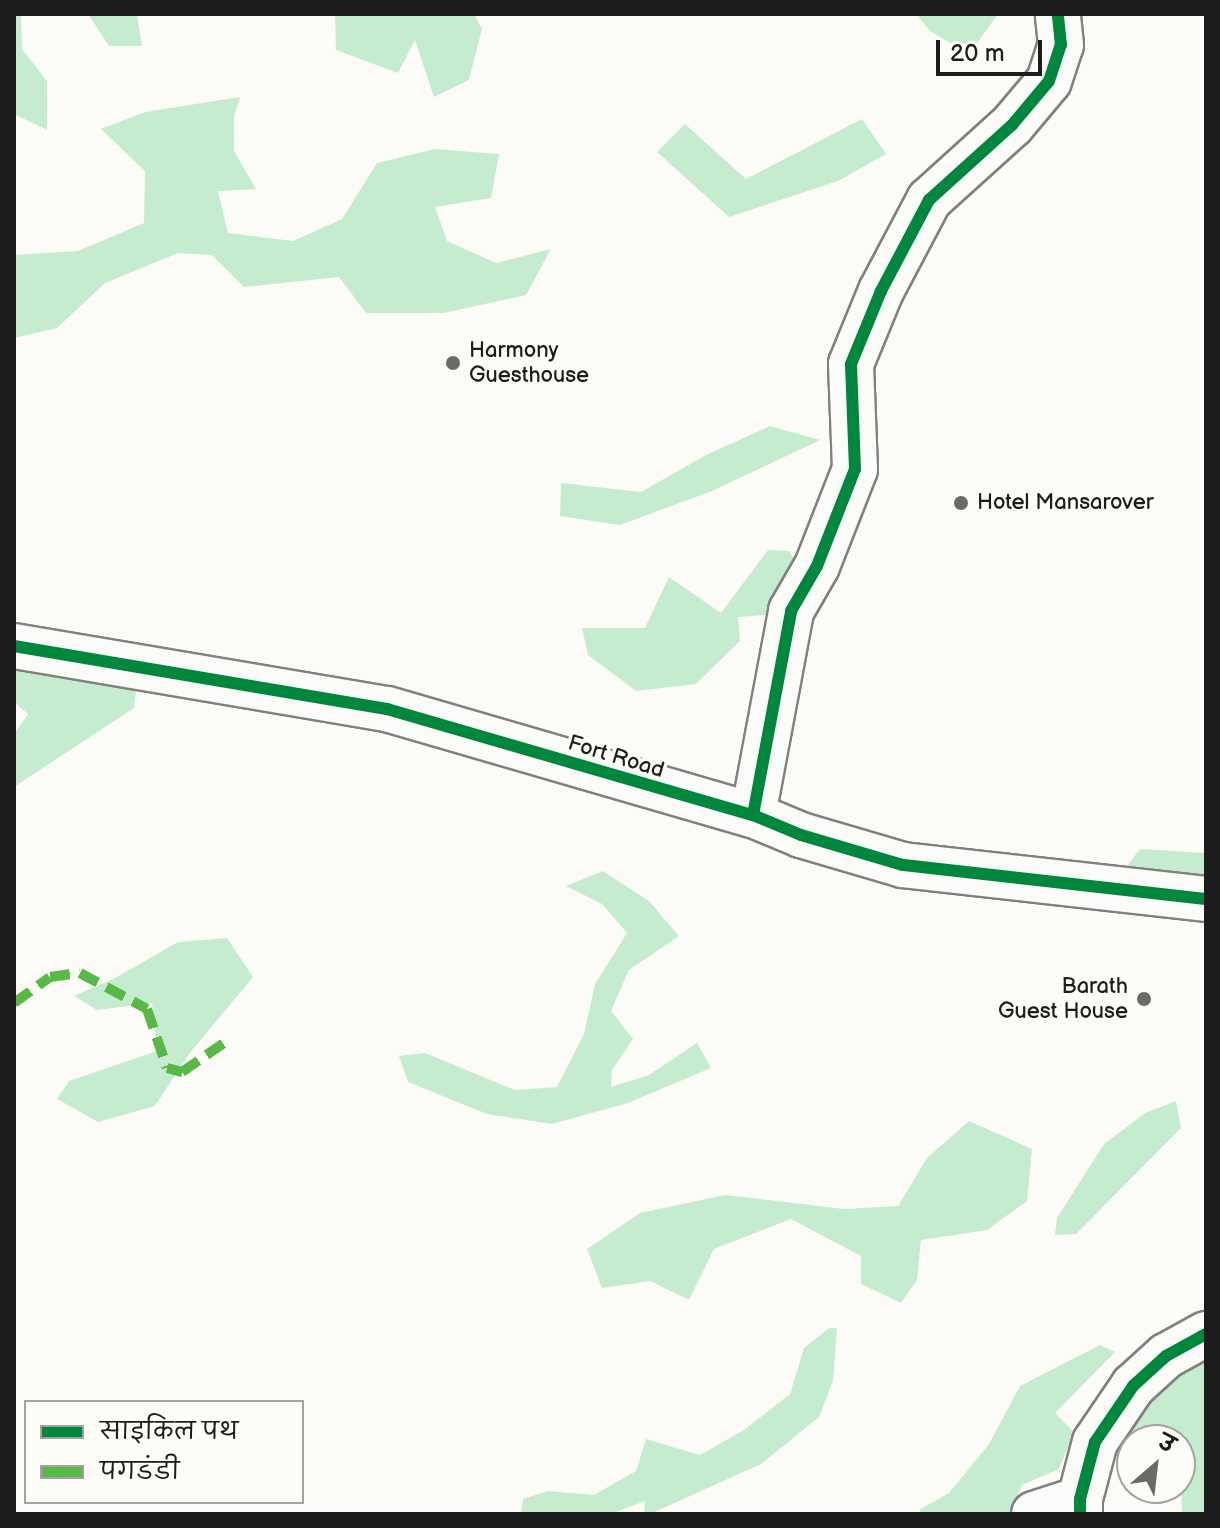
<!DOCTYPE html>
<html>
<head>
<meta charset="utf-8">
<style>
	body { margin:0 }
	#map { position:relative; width:1220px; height:1528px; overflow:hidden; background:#fcfbf8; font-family:"Balsamiq Sans","Playpen Sans Deva",sans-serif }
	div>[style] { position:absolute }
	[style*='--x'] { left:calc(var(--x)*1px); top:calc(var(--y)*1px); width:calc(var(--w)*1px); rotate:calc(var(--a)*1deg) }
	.green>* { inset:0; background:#c6eccf }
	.roads { filter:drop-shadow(2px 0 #81807f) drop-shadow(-2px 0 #81807f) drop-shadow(0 2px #81807f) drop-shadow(0 -2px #81807f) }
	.minor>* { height:44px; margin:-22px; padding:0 22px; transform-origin:22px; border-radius:22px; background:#fbfbf9 }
	.quiet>* { height:10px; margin-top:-5px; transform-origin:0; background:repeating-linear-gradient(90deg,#58b947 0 20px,transparent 0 30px) }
	.cycleway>* { height:12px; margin:-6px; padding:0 6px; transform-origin:6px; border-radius:6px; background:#00873e }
	.dots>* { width:22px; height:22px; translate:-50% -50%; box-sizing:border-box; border:4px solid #fdfcf7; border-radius:50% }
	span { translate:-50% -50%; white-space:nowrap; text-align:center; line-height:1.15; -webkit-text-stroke:7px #fdfcf7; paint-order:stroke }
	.poi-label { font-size:22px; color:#1c1c1c }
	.left { translate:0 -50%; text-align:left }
	.right { translate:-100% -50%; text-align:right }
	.street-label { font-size:22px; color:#1c1c1c }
	.frame { position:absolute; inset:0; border:16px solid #1c1c1c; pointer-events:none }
	.legend { position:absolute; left:24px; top:1400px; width:280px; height:104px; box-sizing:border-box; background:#fdfcf7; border:2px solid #a3a29f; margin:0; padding:10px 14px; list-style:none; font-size:24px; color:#1c1c1c }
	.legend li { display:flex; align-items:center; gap:16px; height:40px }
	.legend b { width:40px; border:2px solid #a3a29f }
	.north { position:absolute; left:1116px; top:1424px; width:80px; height:80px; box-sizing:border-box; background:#fdfcf7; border:2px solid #a3a29f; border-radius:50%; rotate:28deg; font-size:22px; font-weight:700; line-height:32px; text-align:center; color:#1c1c1c }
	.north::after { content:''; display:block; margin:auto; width:28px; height:36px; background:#6a6a69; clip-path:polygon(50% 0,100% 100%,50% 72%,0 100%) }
	.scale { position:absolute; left:936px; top:40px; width:106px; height:36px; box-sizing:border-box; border:4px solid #1c1c1c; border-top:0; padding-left:10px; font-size:24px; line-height:28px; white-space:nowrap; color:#1c1c1c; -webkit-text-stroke:6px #fdfcf7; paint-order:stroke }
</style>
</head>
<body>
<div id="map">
	<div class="green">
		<i style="clip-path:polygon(14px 14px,21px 14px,22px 49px,47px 81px,47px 130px,14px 114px)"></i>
		<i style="clip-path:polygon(88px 14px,137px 14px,142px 46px,109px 46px)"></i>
		<i style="clip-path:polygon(335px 14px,474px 14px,482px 29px,469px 80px,434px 97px,415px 40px,398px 73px,336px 50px)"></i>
		<i style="clip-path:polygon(916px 14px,998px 14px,969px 54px,930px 31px)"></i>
		<i style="clip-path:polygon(240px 97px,234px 117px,234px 151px,256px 189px,218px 191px,228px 233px,293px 241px,342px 219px,377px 163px,435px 149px,499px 154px,491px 198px,435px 207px,447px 241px,496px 263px,551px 249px,526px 295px,444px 313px,366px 313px,339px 277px,244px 287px,212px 255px,178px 253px,105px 283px,57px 328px,14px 338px,14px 255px,78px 251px,144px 223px,145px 171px,101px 129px,145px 112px)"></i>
		<i style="clip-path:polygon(862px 119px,886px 154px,838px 181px,729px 217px,657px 152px,685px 124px,746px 179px)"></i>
		<i style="clip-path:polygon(770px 426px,820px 440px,712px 491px,620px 525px,560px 516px,561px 483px,641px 492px,706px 455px)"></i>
		<i style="clip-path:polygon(768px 550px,789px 551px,801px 569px,776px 614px,738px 617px,740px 641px,696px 684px,636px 691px,588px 655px,582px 628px,645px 628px,669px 577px,721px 613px)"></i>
		<i style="clip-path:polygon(14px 658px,137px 682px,134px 708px,14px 787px,14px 734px,28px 714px,14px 702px)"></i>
		<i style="clip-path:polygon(1140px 849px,1206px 853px,1206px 876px,1127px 866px)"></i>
		<i style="clip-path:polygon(603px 871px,650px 902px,679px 936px,629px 970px,611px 1011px,633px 1039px,612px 1070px,611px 1087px,649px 1075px,697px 1043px,711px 1068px,628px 1103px,552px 1124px,487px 1114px,408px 1082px,399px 1056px,425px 1053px,515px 1090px,557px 1087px,584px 1034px,595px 984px,627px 933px,602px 904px,566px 886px)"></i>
		<i style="clip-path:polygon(227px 938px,253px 977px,189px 1054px,155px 1106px,98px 1122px,57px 1099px,69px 1081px,157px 1051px,152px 1003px,97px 1010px,74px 996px,115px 978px,178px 942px)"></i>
		<i style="clip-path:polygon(1176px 1101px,1181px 1128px,1076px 1234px,1055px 1235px,1057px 1218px,1104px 1144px,1145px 1113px)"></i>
		<i style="clip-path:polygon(969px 1121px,1032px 1149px,1027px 1201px,987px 1230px,921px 1240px,917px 1280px,901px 1303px,861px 1284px,861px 1256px,791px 1219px,714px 1249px,689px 1300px,650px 1281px,602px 1288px,587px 1249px,640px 1213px,725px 1195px,844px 1209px,898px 1206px,927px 1158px)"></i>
		<i style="clip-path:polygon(829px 1328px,837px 1328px,833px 1381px,819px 1417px,761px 1464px,650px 1514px,644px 1514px,645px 1501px,611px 1514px,521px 1514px,523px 1499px,548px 1491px,594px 1495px,636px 1471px,646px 1439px,700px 1455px,744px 1430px,790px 1394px,804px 1348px)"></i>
		<i style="clip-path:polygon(1100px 1345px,1115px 1352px,1055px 1413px,1074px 1432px,1059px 1469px,1022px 1485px,1010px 1514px,922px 1514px,919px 1510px,949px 1493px,989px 1444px,1020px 1386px)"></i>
		<i style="clip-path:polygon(1206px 1358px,1206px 1514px,1182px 1514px,1180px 1440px,1119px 1438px,1144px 1391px)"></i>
	</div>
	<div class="roads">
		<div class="minor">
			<i style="--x:14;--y:646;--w:378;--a:9.6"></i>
			<i style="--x:387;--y:709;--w:381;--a:16.2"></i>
			<i style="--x:753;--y:815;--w:52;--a:22.6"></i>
			<i style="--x:801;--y:835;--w:106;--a:16.4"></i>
			<i style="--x:903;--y:865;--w:305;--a:6.4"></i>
			<i style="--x:753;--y:815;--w:208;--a:-79.4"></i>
			<i style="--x:791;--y:611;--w:52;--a:-60"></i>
			<i style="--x:817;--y:566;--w:104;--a:-68.6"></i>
			<i style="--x:855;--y:469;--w:105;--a:-92.2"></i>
			<i style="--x:851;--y:364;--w:79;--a:-67.7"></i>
			<i style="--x:881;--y:291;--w:103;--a:-62.2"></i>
			<i style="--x:929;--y:200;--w:112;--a:-42.1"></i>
			<i style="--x:1012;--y:125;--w:57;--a:-49.9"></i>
			<i style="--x:1049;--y:81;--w:38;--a:-72"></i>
			<i style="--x:1061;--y:45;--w:31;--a:-96"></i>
			<i style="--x:1034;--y:1514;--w:48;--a:-18.1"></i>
			<i style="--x:1080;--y:1514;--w:15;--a:-90"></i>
			<i style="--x:1080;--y:1499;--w:59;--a:-75.3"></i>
			<i style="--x:1095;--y:1442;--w:68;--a:-55.8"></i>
			<i style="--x:1133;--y:1386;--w:45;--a:-42.3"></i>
			<i style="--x:1166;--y:1356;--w:46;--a:-28.8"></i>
		</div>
	</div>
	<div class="quiet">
		<i style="--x:14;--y:1003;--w:44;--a:-35.8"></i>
		<i style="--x:50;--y:977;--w:30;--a:-8"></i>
		<i style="--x:80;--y:973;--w:76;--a:28.2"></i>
		<i style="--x:147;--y:1009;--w:62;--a:71.3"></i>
		<i style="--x:167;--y:1068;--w:16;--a:15"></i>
		<i style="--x:182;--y:1072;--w:56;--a:-34.8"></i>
	</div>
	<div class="cycleway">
		<i style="--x:14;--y:646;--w:378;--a:9.6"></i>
		<i style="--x:387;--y:709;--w:381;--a:16.2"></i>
		<i style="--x:753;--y:815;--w:52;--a:22.6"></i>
		<i style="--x:801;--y:835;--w:106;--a:16.4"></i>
		<i style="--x:903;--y:865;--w:305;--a:6.4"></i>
		<i style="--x:753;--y:815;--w:208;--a:-79.4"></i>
		<i style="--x:791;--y:611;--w:52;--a:-60"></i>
		<i style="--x:817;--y:566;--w:104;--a:-68.6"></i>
		<i style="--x:855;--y:469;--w:105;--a:-92.2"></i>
		<i style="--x:851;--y:364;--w:79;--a:-67.7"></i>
		<i style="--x:881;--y:291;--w:103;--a:-62.2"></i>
		<i style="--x:929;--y:200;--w:112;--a:-42.1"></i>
		<i style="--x:1012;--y:125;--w:57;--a:-49.9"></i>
		<i style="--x:1049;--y:81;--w:38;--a:-72"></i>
		<i style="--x:1061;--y:45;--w:31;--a:-96"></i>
		<i style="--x:1080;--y:1514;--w:15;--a:-90"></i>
		<i style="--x:1080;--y:1499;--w:59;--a:-75.3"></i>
		<i style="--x:1095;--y:1442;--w:68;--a:-55.8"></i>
		<i style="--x:1133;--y:1386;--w:45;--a:-42.3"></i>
		<i style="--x:1166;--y:1356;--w:46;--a:-28.8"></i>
	</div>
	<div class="dots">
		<i style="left:453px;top:363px;background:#6a6a69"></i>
		<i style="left:961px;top:503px;background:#6a6a69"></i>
		<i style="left:1144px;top:999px;background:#6a6a69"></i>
	</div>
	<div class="poi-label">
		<span class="left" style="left:469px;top:363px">Harmony<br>Guesthouse</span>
		<span class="left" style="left:977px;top:503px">Hotel Mansarover</span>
		<span class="right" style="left:1128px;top:999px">Barath<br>Guest House</span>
	</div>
	<div class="street-label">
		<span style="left:616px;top:757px;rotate:17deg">Fort Road</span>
	</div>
	<div class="frame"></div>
	<ul class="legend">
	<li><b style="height:10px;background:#00873e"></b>साइकिल पथ</li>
	<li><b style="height:10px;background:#58b947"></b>पगडंडी</li>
	</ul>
	<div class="north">उ</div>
	<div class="scale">20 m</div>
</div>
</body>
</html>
